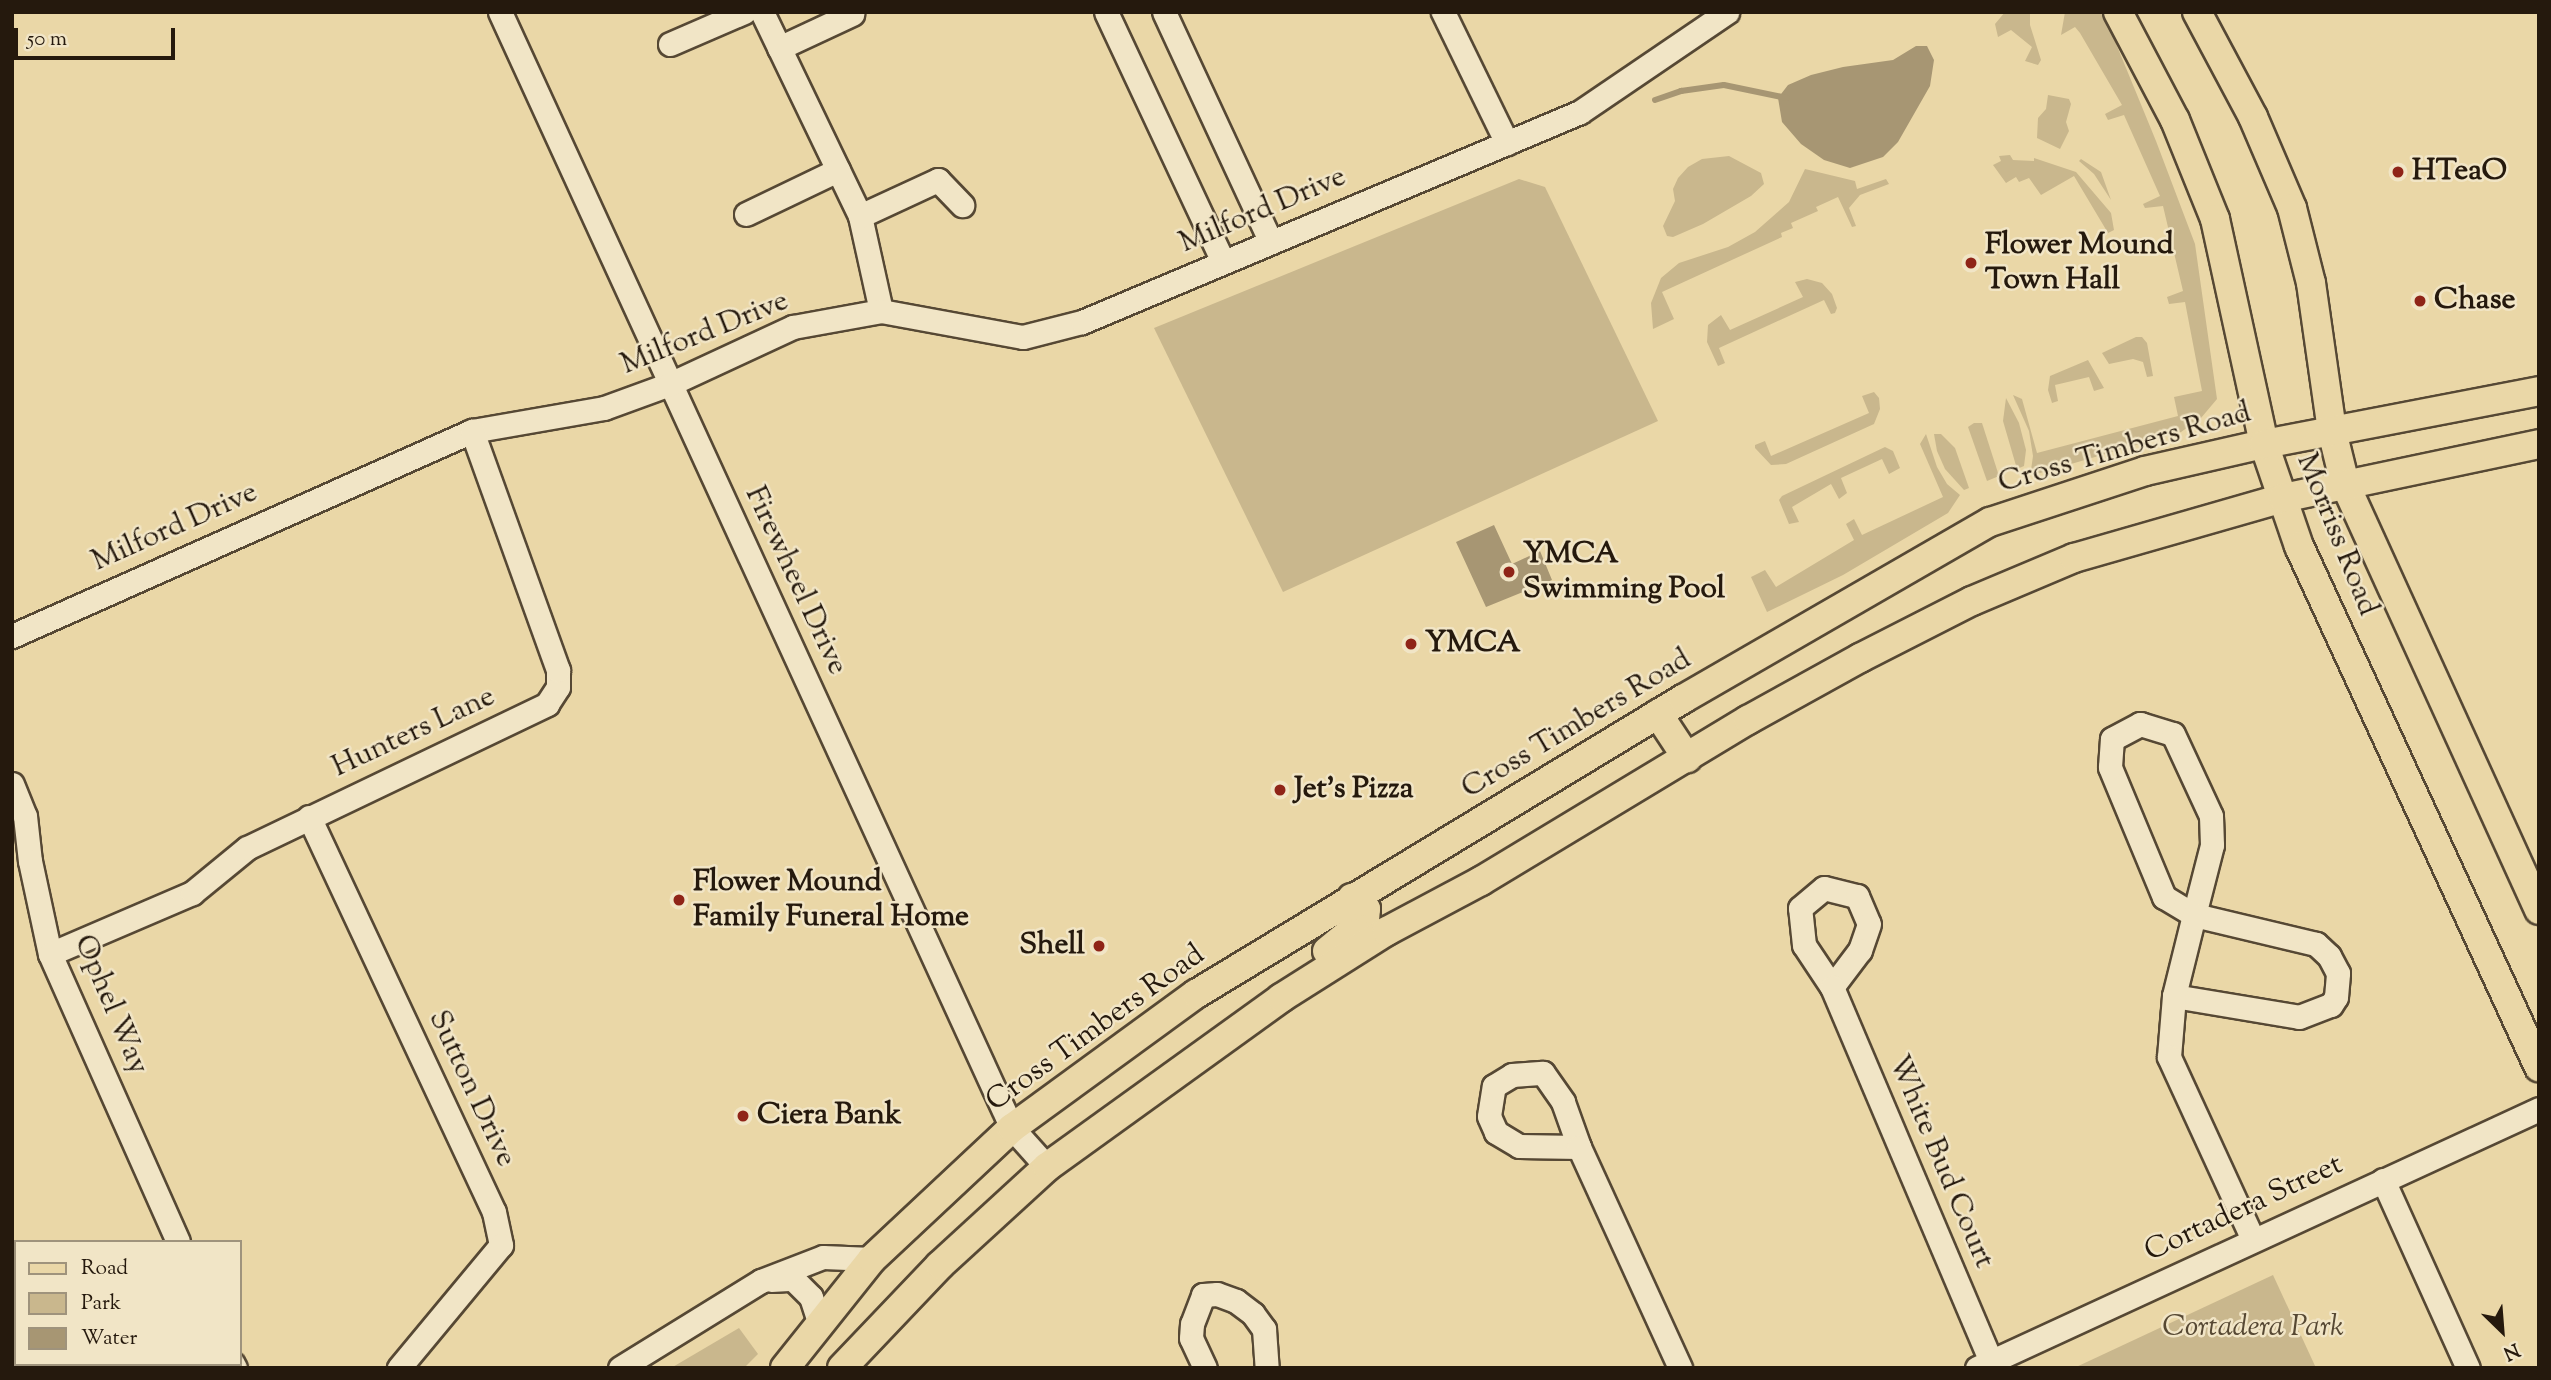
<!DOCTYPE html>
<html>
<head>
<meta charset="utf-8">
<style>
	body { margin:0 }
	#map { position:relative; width:2551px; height:1380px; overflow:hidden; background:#ead7a7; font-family:"Sorts Mill Goudy",serif }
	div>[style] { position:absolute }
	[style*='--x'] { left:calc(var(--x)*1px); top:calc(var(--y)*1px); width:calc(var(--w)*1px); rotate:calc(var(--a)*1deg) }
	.green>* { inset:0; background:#c9b78d }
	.water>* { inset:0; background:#a79673 }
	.stream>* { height:6px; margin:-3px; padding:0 3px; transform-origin:3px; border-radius:3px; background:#a79673 }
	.roads { filter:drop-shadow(2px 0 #564834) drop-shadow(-2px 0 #564834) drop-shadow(0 2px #564834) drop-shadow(0 -2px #564834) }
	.minor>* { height:23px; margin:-11.5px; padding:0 11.5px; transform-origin:11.5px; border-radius:11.5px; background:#f1e5c6 }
	.major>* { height:28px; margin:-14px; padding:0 14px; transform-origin:14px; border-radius:14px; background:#ead7a7 }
	.dots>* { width:19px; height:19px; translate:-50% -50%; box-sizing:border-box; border:4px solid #f1e5c6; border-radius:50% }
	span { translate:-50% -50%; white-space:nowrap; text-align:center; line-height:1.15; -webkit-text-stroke:5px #f1e5c6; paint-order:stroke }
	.poi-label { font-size:30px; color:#25190d; font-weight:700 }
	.left { translate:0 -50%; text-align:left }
	.right { translate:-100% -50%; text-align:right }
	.street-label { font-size:30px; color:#25190d }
	.park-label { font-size:30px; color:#564833; font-style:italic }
	.frame { position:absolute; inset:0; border:14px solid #25190d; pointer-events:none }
	.legend { position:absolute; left:14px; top:1240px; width:228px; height:126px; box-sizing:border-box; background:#f1e5c6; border:2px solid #9f937c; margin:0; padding:9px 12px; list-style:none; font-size:21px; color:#25190d }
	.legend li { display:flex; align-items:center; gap:14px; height:35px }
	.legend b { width:35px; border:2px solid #9f937c }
	.north { position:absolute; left:2467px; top:1296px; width:70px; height:70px; -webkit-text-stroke:5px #f1e5c6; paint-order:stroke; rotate:155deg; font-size:19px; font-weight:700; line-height:28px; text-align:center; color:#25190d }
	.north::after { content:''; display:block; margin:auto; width:24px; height:32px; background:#25190d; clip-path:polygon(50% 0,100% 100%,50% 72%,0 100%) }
	.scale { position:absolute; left:14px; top:28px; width:161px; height:32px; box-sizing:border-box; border:4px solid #25190d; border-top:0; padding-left:9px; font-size:21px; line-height:24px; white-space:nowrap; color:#25190d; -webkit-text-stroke:5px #f1e5c6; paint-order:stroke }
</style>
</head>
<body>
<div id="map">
	<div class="green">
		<i style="clip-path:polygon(2005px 12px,2030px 13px,2030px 25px,2041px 60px,2038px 65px,2025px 61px,2032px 47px,2011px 30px,1998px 37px,1995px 24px)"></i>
		<i style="clip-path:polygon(2065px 12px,2103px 12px,2156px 141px,2195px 244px,2217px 399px,2201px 418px,2181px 432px,2040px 473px,2031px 470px,2033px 456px,2029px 431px,2013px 395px,2022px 399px,2037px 453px,2178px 416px,2174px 397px,2202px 391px,2185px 302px,2169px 304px,2167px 297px,2183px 291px,2163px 206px,2145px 208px,2143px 204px,2160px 196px,2124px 115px,2108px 120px,2105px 114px,2122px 105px,2080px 33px,2075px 27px,2061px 35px)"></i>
		<i style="clip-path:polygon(2048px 95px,2069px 99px,2071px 104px,2066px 122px,2069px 131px,2060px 149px,2037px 138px,2038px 118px,2046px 109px)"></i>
		<i style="clip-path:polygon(2010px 155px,2013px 160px,2034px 161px,2034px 158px,2076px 172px,2111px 213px,2114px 230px,2108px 233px,2074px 176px,2041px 195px,2029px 178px,2019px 182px,2016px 177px,2006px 183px,1993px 165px,2001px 161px,1999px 156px)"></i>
		<i style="clip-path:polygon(1729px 156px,1761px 173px,1764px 184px,1751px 196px,1703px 224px,1673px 237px,1667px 236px,1663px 226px,1675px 201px,1673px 189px,1678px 178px,1688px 167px,1702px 159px)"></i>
		<i style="clip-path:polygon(2081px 159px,2101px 172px,2111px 200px,2094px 174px,2079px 161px)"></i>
		<i style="clip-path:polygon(1805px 169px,1855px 181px,1857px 189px,1886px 179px,1889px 184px,1860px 195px,1849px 208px,1856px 226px,1852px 227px,1838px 197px,1816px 207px,1818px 211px,1791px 223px,1793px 228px,1781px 233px,1782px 237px,1662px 292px,1674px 319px,1653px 329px,1651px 303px,1661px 278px,1679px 263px,1728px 247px,1755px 232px,1789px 202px)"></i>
		<i style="clip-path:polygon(1519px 179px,1545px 187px,1658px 421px,1283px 592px,1154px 328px)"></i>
		<i style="clip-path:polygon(1807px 279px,1822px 283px,1832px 294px,1837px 308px,1835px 313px,1831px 314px,1824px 300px,1719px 348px,1725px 363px,1718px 366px,1707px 342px,1708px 325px,1721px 315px,1730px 330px,1803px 297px,1795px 282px)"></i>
		<i style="clip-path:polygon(2136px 337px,2142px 337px,2147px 343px,2153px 376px,2147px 377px,2143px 362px,2133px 359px,2109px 364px,2102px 353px)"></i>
		<i style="clip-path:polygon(2088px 360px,2104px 388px,2094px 391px,2089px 377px,2055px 385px,2058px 401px,2052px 403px,2048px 390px,2050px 376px)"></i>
		<i style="clip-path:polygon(1874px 392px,1879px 398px,1880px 409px,1874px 424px,1786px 464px,1771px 465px,1755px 448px,1755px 445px,1765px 441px,1771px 456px,1869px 413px,1862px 396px)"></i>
		<i style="clip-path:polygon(2006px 398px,2019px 423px,2026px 450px,2024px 466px,2017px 469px,2003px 421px)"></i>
		<i style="clip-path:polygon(1974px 423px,1982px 423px,1999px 476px,1987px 481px,1968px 427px)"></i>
		<i style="clip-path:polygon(1926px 434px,1937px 467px,1947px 484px,1960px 495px,1948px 513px,1843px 575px,1767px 612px,1751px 577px,1765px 570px,1776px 587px,1854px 540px,1846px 524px,1854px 519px,1862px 535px,1943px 497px,1920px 444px)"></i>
		<i style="clip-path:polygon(1934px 434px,1941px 434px,1955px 448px,1969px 488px,1964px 490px,1945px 469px,1937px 451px)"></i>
		<i style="clip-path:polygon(1885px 447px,1893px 451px,1900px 468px,1889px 474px,1882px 459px,1841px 478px,1847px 493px,1839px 499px,1831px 484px,1792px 507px,1799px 522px,1789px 524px,1779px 500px,1782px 496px)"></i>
		<i style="clip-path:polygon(2273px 1275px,2316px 1368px,2074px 1368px)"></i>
		<i style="clip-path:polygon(739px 1328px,758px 1354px,744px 1368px,671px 1368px)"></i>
	</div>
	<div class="water">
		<i style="clip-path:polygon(1916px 46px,1927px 46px,1934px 60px,1930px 86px,1898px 142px,1883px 157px,1850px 168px,1824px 160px,1801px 144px,1782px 122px,1778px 98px,1788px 85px,1811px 75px,1843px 67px,1893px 60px)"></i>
		<i style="clip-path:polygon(1494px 525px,1512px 564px,1540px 551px,1552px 580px,1486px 607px,1456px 542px)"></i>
	</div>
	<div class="stream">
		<i style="--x:1655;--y:100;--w:28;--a:-19"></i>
		<i style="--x:1681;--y:91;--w:43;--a:-7.9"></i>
		<i style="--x:1724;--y:85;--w:64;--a:11.7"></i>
	</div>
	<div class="roads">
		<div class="minor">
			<i style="--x:500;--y:12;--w:1228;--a:65.36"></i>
			<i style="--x:1012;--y:1128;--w:52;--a:48.1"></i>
			<i style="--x:762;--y:12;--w:226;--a:64.3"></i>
			<i style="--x:860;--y:216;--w:97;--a:77.5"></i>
			<i style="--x:1106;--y:12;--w:276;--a:64.9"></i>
			<i style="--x:1164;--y:12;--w:254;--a:65.1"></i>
			<i style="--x:1443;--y:12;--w:146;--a:64"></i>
			<i style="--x:670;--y:44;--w:81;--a:-23.4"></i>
			<i style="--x:779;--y:48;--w:81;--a:-25"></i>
			<i style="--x:746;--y:214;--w:102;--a:-25.6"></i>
			<i style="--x:860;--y:216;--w:86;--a:-24.8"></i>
			<i style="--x:938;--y:180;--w:35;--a:46"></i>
			<i style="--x:12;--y:636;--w:504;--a:-24.02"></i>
			<i style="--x:472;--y:431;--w:134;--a:-9.9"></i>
			<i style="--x:604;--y:408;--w:70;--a:-20"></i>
			<i style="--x:670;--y:384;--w:136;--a:-24.9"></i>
			<i style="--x:793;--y:327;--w:89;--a:-10.3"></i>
			<i style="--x:881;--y:311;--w:144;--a:10.4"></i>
			<i style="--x:1023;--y:337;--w:61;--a:-14.3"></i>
			<i style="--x:1082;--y:322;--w:540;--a:-22.86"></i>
			<i style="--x:1580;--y:112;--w:178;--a:-34.2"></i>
			<i style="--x:2140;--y:724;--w:34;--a:17"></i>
			<i style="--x:2173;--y:734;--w:90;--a:65.1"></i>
			<i style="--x:2211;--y:816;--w:29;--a:88"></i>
			<i style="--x:2212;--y:845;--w:72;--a:104.4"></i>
			<i style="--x:2194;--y:915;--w:35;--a:-149"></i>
			<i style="--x:2164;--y:897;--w:141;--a:-112.6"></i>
			<i style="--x:2110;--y:767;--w:28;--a:-86"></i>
			<i style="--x:2112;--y:739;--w:32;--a:-28"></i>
			<i style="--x:12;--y:784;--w:35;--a:68"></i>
			<i style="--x:25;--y:816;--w:45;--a:83.7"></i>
			<i style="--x:30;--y:861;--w:95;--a:77.9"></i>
			<i style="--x:50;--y:954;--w:315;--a:66"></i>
			<i style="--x:309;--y:817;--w:436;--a:64.9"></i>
			<i style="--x:494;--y:1212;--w:34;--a:78"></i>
			<i style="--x:501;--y:1245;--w:160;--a:129.7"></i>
			<i style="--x:50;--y:954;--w:155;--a:-23.2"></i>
			<i style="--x:192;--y:893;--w:71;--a:-39.3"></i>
			<i style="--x:247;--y:848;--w:333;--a:-25.6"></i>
			<i style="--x:547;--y:704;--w:20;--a:-57"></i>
			<i style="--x:558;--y:687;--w:17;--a:-90"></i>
			<i style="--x:558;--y:670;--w:254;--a:-109.8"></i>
			<i style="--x:1832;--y:987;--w:50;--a:-123.7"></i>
			<i style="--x:1804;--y:945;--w:37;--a:-96"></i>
			<i style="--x:1800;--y:908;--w:31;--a:-40"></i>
			<i style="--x:1824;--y:888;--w:34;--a:14"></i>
			<i style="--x:1857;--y:896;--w:30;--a:67"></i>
			<i style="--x:1869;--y:924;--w:28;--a:109"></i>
			<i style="--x:1860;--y:950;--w:46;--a:127.1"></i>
			<i style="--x:1832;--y:987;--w:406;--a:67"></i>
			<i style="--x:2174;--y:996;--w:127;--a:9.5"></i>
			<i style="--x:2299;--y:1017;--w:34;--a:-21"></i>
			<i style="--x:2331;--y:1005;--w:9;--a:-58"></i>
			<i style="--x:2336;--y:997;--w:24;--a:-85"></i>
			<i style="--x:2338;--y:973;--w:19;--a:-118"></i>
			<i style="--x:2329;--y:956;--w:18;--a:-137"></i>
			<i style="--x:2316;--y:944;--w:125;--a:-166.6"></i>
			<i style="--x:2194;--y:915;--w:83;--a:103.9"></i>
			<i style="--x:2174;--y:996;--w:61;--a:94.7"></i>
			<i style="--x:2169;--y:1057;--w:201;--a:65.3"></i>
			<i style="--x:1543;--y:1073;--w:35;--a:55"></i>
			<i style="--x:1563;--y:1102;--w:48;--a:70.4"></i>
			<i style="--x:1579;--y:1147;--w:60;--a:-179"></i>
			<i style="--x:1519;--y:1146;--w:27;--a:-149"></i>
			<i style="--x:1496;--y:1132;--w:17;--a:-114"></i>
			<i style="--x:1489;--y:1116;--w:30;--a:-81"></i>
			<i style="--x:1494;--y:1086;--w:21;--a:-31"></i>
			<i style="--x:1512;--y:1075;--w:31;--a:-4"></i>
			<i style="--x:1579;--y:1147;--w:243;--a:65.4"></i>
			<i style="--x:2383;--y:1180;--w:206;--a:65.7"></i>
			<i style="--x:771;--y:1280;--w:22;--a:-3"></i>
			<i style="--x:793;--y:1279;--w:25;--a:45"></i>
			<i style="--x:811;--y:1297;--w:28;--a:72"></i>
			<i style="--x:233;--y:1364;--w:4;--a:63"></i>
			<i style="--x:620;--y:1368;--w:166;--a:-31.7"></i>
			<i style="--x:761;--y:1281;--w:66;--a:-21.2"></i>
			<i style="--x:823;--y:1257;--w:49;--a:2.3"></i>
			<i style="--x:1205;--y:1368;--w:33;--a:-115"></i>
			<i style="--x:1191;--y:1338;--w:14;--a:-86"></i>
			<i style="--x:1192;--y:1324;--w:31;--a:-69"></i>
			<i style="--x:1203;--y:1295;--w:14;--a:-4"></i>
			<i style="--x:1217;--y:1294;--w:20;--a:20"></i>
			<i style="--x:1236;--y:1301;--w:21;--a:37"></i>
			<i style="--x:1253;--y:1314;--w:19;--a:54"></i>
			<i style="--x:1264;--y:1329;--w:39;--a:86"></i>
			<i style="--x:1977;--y:1368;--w:619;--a:-24.74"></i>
		</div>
		<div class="major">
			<i style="--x:2118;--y:12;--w:122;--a:62.2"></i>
			<i style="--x:2175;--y:120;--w:107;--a:68"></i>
			<i style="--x:2215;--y:219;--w:230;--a:77.7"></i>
			<i style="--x:2264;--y:444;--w:108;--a:71.1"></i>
			<i style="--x:2299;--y:546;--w:574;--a:65.27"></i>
			<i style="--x:2197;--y:12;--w:119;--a:61.9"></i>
			<i style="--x:2253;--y:117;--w:99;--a:66.8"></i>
			<i style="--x:2292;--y:208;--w:77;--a:75.8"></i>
			<i style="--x:2311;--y:283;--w:149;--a:81.9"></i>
			<i style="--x:2332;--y:431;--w:55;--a:76.2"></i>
			<i style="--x:2345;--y:484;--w:468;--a:65.5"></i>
			<i style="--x:1658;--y:714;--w:53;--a:56.6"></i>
			<i style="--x:1327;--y:951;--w:49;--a:-39.2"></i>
			<i style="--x:1365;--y:920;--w:11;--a:-85"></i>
			<i style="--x:1366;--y:909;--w:8;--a:-120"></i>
			<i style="--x:1362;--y:902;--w:11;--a:-158"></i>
			<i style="--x:785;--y:1368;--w:139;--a:-51.4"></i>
			<i style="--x:872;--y:1259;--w:192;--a:-43.1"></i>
			<i style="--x:1012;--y:1128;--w:228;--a:-36.1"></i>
			<i style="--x:1196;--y:994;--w:569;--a:-31.21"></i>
			<i style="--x:1683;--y:699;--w:354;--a:-30"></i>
			<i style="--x:1990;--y:522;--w:163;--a:-18.2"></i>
			<i style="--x:2145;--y:471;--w:122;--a:-12.8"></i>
			<i style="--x:2264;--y:444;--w:280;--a:-10.9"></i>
			<i style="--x:842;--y:1368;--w:142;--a:-46.4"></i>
			<i style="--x:940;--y:1265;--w:145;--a:-42.5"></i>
			<i style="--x:1047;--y:1167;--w:289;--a:-35.8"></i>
			<i style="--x:1281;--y:998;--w:125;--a:-32.3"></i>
			<i style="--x:1387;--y:931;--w:106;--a:-28"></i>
			<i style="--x:1481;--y:881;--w:312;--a:-31.1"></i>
			<i style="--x:1748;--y:720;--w:128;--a:-29"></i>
			<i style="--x:1860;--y:658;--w:126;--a:-27"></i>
			<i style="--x:1972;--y:601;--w:111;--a:-22.9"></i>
			<i style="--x:2074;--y:558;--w:217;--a:-16"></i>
			<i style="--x:2283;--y:498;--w:262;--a:-11.9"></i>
		</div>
	</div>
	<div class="dots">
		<i style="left:2398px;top:172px;background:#8f2418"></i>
		<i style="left:1971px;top:263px;background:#8f2418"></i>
		<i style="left:2420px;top:301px;background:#8f2418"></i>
		<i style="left:1509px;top:572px;background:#8f2418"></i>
		<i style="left:1411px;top:644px;background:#8f2418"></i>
		<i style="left:1280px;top:790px;background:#8f2418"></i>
		<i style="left:679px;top:900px;background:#8f2418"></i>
		<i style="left:1099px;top:946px;background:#8f2418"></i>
		<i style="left:743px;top:1116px;background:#8f2418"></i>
	</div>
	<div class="poi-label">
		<span class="left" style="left:2412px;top:172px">HTeaO</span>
		<span class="left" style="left:1985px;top:263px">Flower Mound<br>Town Hall</span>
		<span class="left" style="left:2434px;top:301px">Chase</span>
		<span class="left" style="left:1523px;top:572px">YMCA<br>Swimming Pool</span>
		<span class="left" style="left:1425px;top:644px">YMCA</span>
		<span class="left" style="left:1294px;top:790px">Jet's Pizza</span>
		<span class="left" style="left:693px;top:900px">Flower Mound<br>Family Funeral Home</span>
		<span class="right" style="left:1085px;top:946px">Shell</span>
		<span class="left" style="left:757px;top:1116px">Ciera Bank</span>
	</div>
	<div class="street-label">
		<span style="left:1263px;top:211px;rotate:-23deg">Milford Drive</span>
		<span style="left:705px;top:334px;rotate:-22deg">Milford Drive</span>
		<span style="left:2125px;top:449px;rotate:-16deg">Cross Timbers Road</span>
		<span style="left:175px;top:528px;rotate:-24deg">Milford Drive</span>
		<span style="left:2336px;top:535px;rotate:68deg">Morriss Road</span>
		<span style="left:795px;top:581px;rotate:65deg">Firewheel Drive</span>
		<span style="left:1577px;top:725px;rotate:-31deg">Cross Timbers Road</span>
		<span style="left:414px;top:733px;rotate:-25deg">Hunters Lane</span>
		<span style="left:110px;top:1005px;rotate:67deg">Ophel Way</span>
		<span style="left:1096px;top:1029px;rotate:-36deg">Cross Timbers Road</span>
		<span style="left:471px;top:1089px;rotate:65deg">Sutton Drive</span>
		<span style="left:1940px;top:1162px;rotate:67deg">White Bud Court</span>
		<span style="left:2244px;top:1209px;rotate:-25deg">Cortadera Street</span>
	</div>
	<div class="park-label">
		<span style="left:2253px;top:1328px">Cortadera Park</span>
	</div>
	<div class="frame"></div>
	<ul class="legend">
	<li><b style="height:9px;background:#ead7a7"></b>Road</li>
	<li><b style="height:19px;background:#c9b78d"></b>Park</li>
	<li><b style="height:19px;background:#a79673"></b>Water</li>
	</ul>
	<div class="north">N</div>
	<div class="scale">50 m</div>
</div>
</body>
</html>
